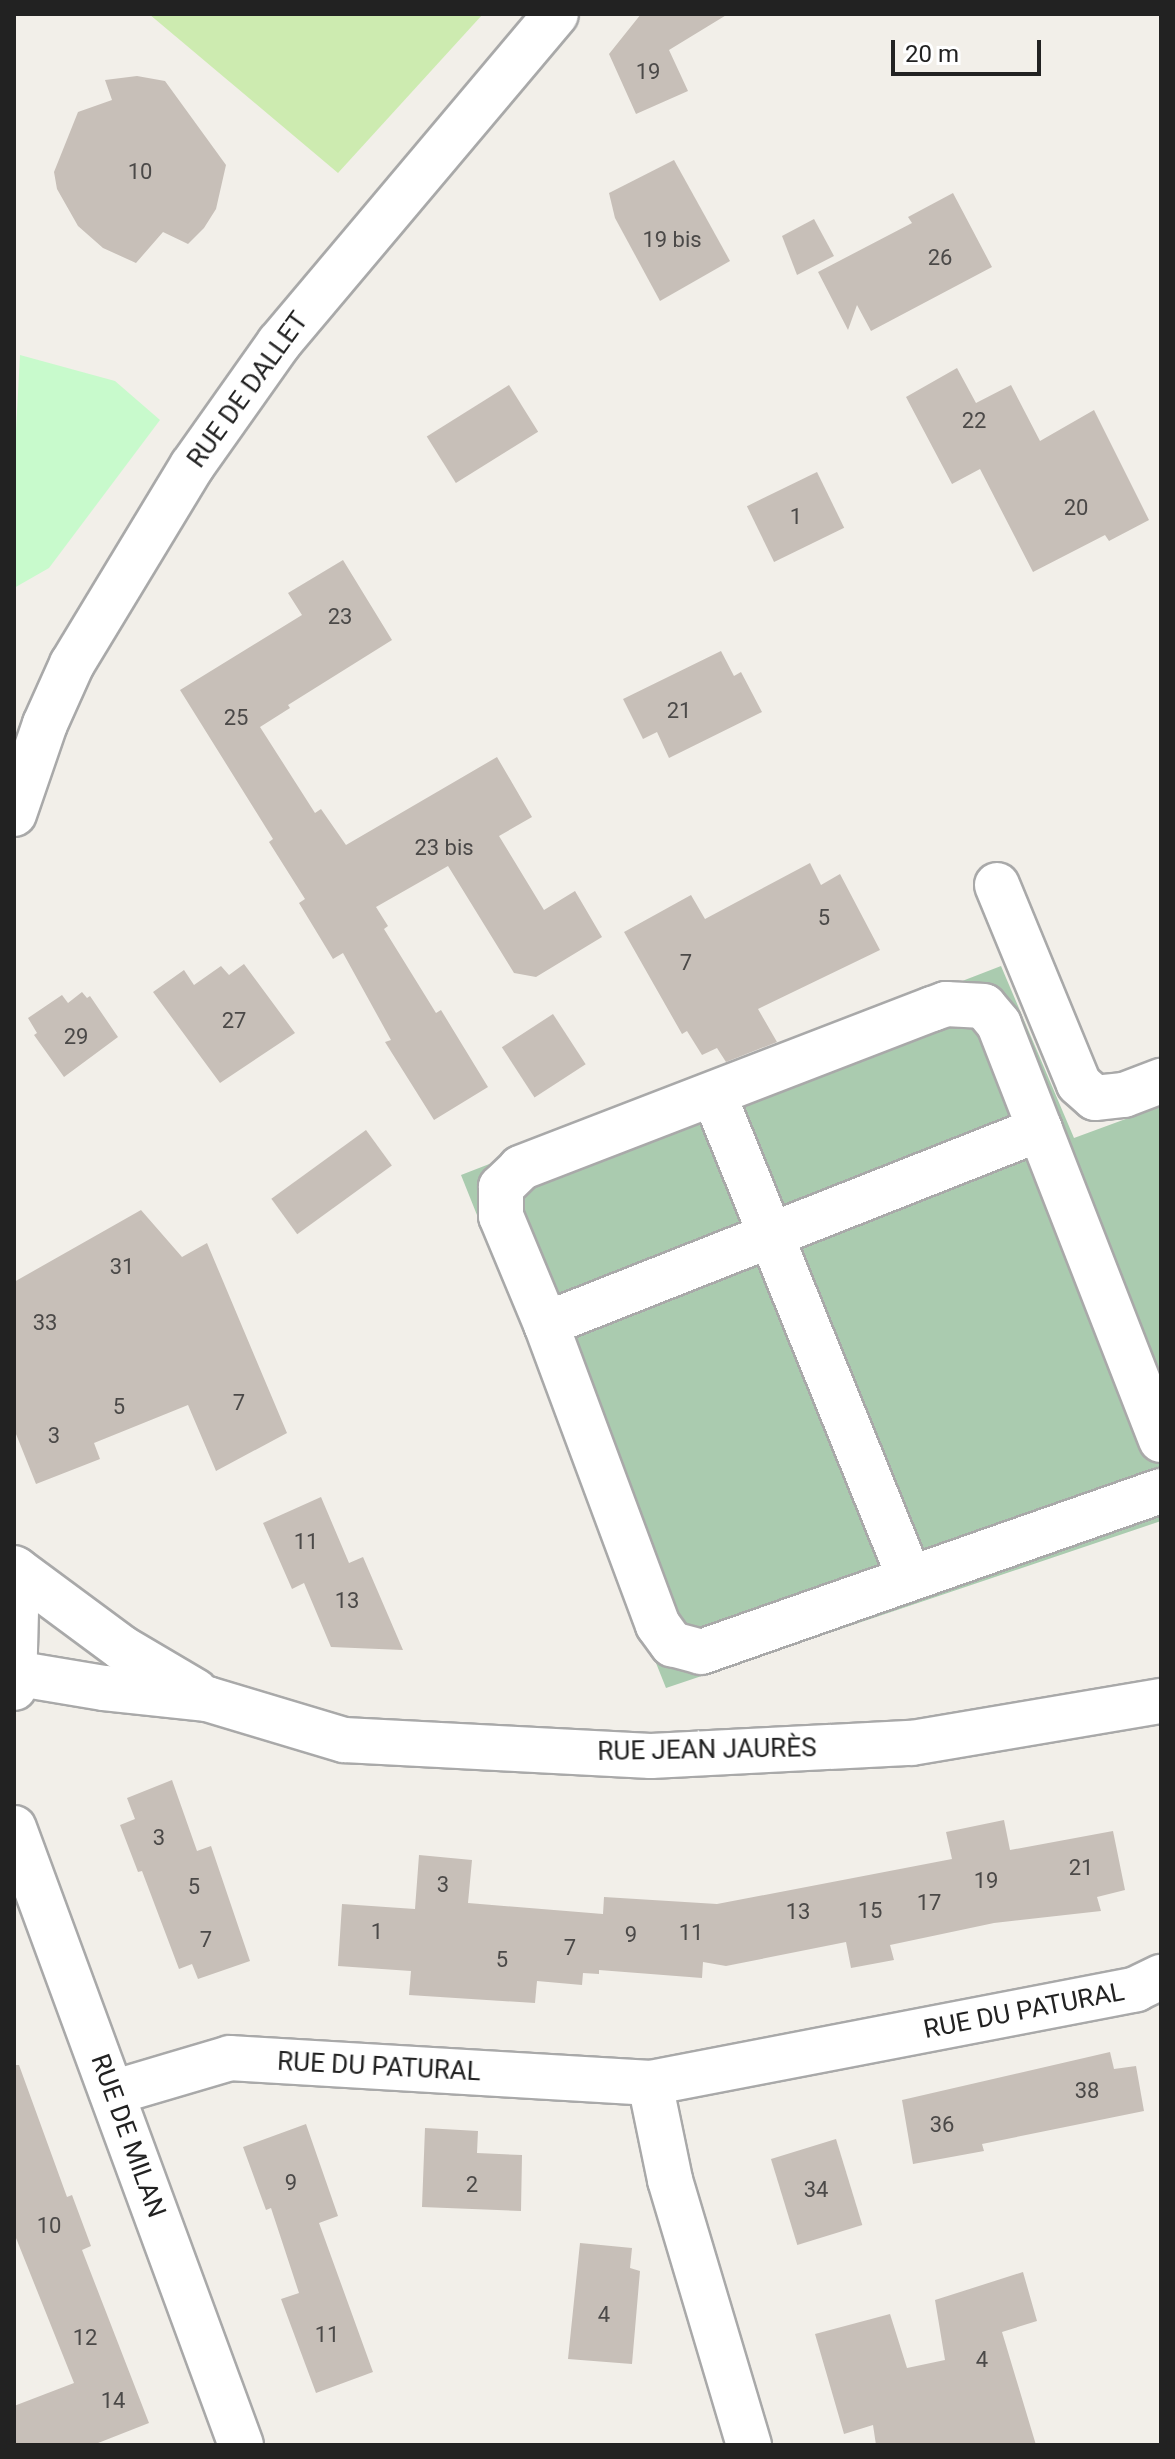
<!DOCTYPE html>
<html>
<head>
<meta charset="utf-8">
<style>
	body { margin:0 }
	#map { position:relative; width:1175px; height:2459px; overflow:hidden; background:#f2efe9; font-family:Roboto,sans-serif }
	div>[style] { position:absolute }
	[style*='--x'] { left:calc(var(--x)*1px); top:calc(var(--y)*1px); width:calc(var(--w)*1px); rotate:calc(var(--a)*1deg) }
	.grass>* { inset:0; background:#cdebb0 }
	.cemetery>* { inset:0; background:#aacbaf }
	.park>* { inset:0; background:#c8facc }
	.building>* { inset:0; background:#c7bfb8; transform-origin:0 0 }
	.roads { filter:drop-shadow(2px 0 #a9a9a9) drop-shadow(-2px 0 #a9a9a9) drop-shadow(0 2px #a9a9a9) drop-shadow(0 -2px #a9a9a9) }
	.street>* { height:44px; margin:-22px; padding:0 22px; transform-origin:22px; border-radius:22px; background:#fff }
	span { translate:-50% -50%; white-space:nowrap; text-align:center; line-height:1.15; -webkit-text-stroke:8px #fff; paint-order:stroke }
	.number-label { font-size:22px; color:#4b4948 }
	.number-label span { -webkit-text-stroke-width:0 }
	.street-label { font-size:26px; color:#222 }
	.frame { position:absolute; inset:0; border:16px solid #222; pointer-events:none }
	.scale { position:absolute; left:891px; top:40px; width:150px; height:36px; box-sizing:border-box; border:4px solid #222; border-top:0; padding-left:10px; font-size:24px; line-height:28px; white-space:nowrap; color:#222; -webkit-text-stroke:6px #fff; paint-order:stroke }
</style>
</head>
<body>
<div id="map">
	<div class="grass">
		<i style="clip-path:polygon(149px 14px,483px 14px,338px 173px)"></i>
	</div>
	<div class="cemetery">
		<i style="clip-path:polygon(1001px 966px,1074px 1138px,1161px 1106px,1161px 1521px,666px 1688px,461px 1175px)"></i>
	</div>
	<div class="park">
		<i style="clip-path:polygon(20px 355px,115px 381px,160px 420px,49px 568px,14px 588px,14px 468px)"></i>
	</div>
	<div class="building">
		<i style="clip-path:polygon(641px 14px,728px 14px,669px 50px,688px 91px,636px 114px,609px 54px)"></i>
		<i style="clip-path:polygon(137px 76px,165px 81px,226px 165px,216px 209px,204px 228px,188px 244px,163px 232px,136px 263px,103px 248px,78px 226px,57px 189px,54px 172px,78px 112px,112px 100px,105px 80px)"></i>
		<i style="clip-path:polygon(674px 160px,730px 261px,660px 301px,615px 218px,609px 193px)"></i>
		<i style="clip-path:polygon(953px 193px,992px 267px,871px 331px,857px 305px,848px 330px,818px 272px,912px 223px,908px 217px)"></i>
		<i style="clip-path:polygon(814px 219px,834px 256px,797px 275px,782px 236px)"></i>
		<i style="clip-path:polygon(957px 368px,976px 403px,1011px 385px,1040px 441px,1094px 410px,1149px 520px,1109px 541px,1105px 535px,1033px 572px,980px 469px,952px 484px,906px 397px)"></i>
		<i style="left:509px;top:385px;width:55px;height:97px;rotate:58deg"></i>
		<i style="left:817px;top:472px;width:62px;height:78px;rotate:64deg"></i>
		<i style="clip-path:polygon(343px 560px,392px 640px,288px 705px,290px 708px,260px 727px,315px 813px,321px 809px,346px 845px,497px 757px,532px 817px,499px 836px,544px 910px,575px 891px,602px 937px,536px 977px,514px 973px,448px 866px,376px 907px,388px 926px,384px 929px,436px 1013px,441px 1010px,488px 1087px,434px 1120px,385px 1042px,391px 1040px,343px 953px,333px 959px,299px 903px,305px 899px,269px 842px,273px 839px,180px 690px,302px 615px,288px 593px)"></i>
		<i style="clip-path:polygon(721px 651px,734px 676px,741px 672px,762px 712px,669px 758px,657px 732px,643px 739px,623px 699px)"></i>
		<i style="clip-path:polygon(810px 863px,821px 885px,840px 874px,880px 950px,758px 1009px,777px 1042px,726px 1062px,717px 1048px,702px 1055px,687px 1031px,682px 1034px,624px 932px,691px 895px,705px 919px)"></i>
		<i style="clip-path:polygon(244px 964px,295px 1033px,220px 1083px,153px 992px,184px 970px,194px 985px,221px 966px,229px 975px)"></i>
		<i style="clip-path:polygon(82px 992px,87px 998px,90px 996px,118px 1037px,64px 1077px,34px 1035px,37px 1033px,28px 1018px,62px 995px,68px 1003px)"></i>
		<i style="left:553px;top:1014px;width:60px;height:61px;rotate:57deg"></i>
		<i style="left:366px;top:1130px;width:44px;height:117px;rotate:54deg"></i>
		<i style="clip-path:polygon(141px 1210px,182px 1257px,207px 1243px,287px 1433px,216px 1471px,188px 1405px,94px 1443px,100px 1459px,36px 1484px,14px 1429px,14px 1282px)"></i>
		<i style="clip-path:polygon(321px 1497px,349px 1563px,363px 1557px,403px 1650px,331px 1647px,304px 1583px,292px 1589px,263px 1523px)"></i>
		<i style="clip-path:polygon(172px 1780px,197px 1851px,211px 1846px,250px 1961px,198px 1979px,192px 1964px,179px 1969px,142px 1871px,138px 1872px,120px 1825px,135px 1819px,127px 1798px)"></i>
		<i style="clip-path:polygon(1004px 1820px,1010px 1850px,1113px 1831px,1125px 1890px,1097px 1897px,1101px 1911px,994px 1923px,890px 1945px,894px 1960px,851px 1968px,846px 1942px,726px 1966px,703px 1962px,702px 1978px,599px 1970px,599px 1974px,583px 1973px,582px 1985px,537px 1981px,535px 2003px,409px 1995px,411px 1971px,338px 1966px,342px 1904px,415px 1909px,419px 1855px,472px 1860px,468px 1903px,603px 1914px,604px 1897px,717px 1904px,952px 1859px,946px 1832px)"></i>
		<i style="clip-path:polygon(1110px 2052px,1114px 2069px,1136px 2066px,1144px 2111px,982px 2144px,984px 2151px,913px 2164px,902px 2100px)"></i>
		<i style="clip-path:polygon(14px 2065px,19px 2065px,67px 2197px,72px 2195px,91px 2246px,82px 2250px,149px 2423px,93px 2445px,14px 2445px,14px 2406px,74px 2383px,14px 2233px)"></i>
		<i style="clip-path:polygon(306px 2124px,338px 2216px,319px 2223px,373px 2372px,316px 2393px,281px 2299px,299px 2293px,271px 2208px,266px 2210px,243px 2147px)"></i>
		<i style="clip-path:polygon(425px 2128px,478px 2131px,477px 2153px,522px 2155px,521px 2211px,422px 2207px)"></i>
		<i style="left:836px;top:2139px;width:90px;height:68px;rotate:73deg"></i>
		<i style="clip-path:polygon(580px 2243px,632px 2248px,630px 2268px,640px 2271px,632px 2364px,568px 2359px)"></i>
		<i style="clip-path:polygon(1023px 2272px,1037px 2321px,1002px 2332px,1036px 2445px,876px 2445px,873px 2425px,844px 2434px,815px 2334px,890px 2314px,907px 2368px,945px 2360px,935px 2300px)"></i>
	</div>
	<div class="roads">
		<div class="street">
			<i style="--x:14;--y:814;--w:95;--a:-71"></i>
			<i style="--x:45;--y:724;--w:66;--a:-65.8"></i>
			<i style="--x:72;--y:664;--w:232;--a:-58.8"></i>
			<i style="--x:192;--y:466;--w:151;--a:-54.7"></i>
			<i style="--x:279;--y:343;--w:430;--a:-49.9"></i>
			<i style="--x:997;--y:885;--w:215;--a:67.6"></i>
			<i style="--x:1079;--y:1084;--w:21;--a:41"></i>
			<i style="--x:1095;--y:1098;--w:29;--a:-6"></i>
			<i style="--x:1124;--y:1095;--w:40;--a:-21"></i>
			<i style="--x:714;--y:1095;--w:522;--a:67.95"></i>
			<i style="--x:546;--y:1324;--w:531;--a:-21.54"></i>
			<i style="--x:1161;--y:1440;--w:446;--a:-111.3"></i>
			<i style="--x:999;--y:1024;--w:23;--a:-130"></i>
			<i style="--x:984;--y:1006;--w:38;--a:-177"></i>
			<i style="--x:946;--y:1004;--w:15;--a:160"></i>
			<i style="--x:932;--y:1009;--w:441;--a:158.9"></i>
			<i style="--x:521;--y:1168;--w:28;--a:136"></i>
			<i style="--x:501;--y:1187;--w:29;--a:90"></i>
			<i style="--x:501;--y:1216;--w:117;--a:67.4"></i>
			<i style="--x:546;--y:1324;--w:321;--a:69.6"></i>
			<i style="--x:658;--y:1625;--w:24;--a:54"></i>
			<i style="--x:672;--y:1644;--w:30;--a:15"></i>
			<i style="--x:701;--y:1652;--w:487;--a:-19.3"></i>
			<i style="--x:14;--y:1568;--w:134;--a:36.5"></i>
			<i style="--x:122;--y:1648;--w:85;--a:30.5"></i>
			<i style="--x:14;--y:1673;--w:91;--a:9.5"></i>
			<i style="--x:104;--y:1688;--w:104;--a:6.1"></i>
			<i style="--x:207;--y:1699;--w:143;--a:16.7"></i>
			<i style="--x:344;--y:1740;--w:307;--a:3"></i>
			<i style="--x:651;--y:1756;--w:261;--a:-2.9"></i>
			<i style="--x:912;--y:1743;--w:253;--a:-9.6"></i>
			<i style="--x:14;--y:1688;--w:118;--a:-88.5"></i>
			<i style="--x:14;--y:1828;--w:657;--a:69.8"></i>
			<i style="--x:650;--y:2083;--w:99;--a:78.3"></i>
			<i style="--x:670;--y:2180;--w:277;--a:73.4"></i>
			<i style="--x:112;--y:2093;--w:123;--a:-16.5"></i>
			<i style="--x:230;--y:2058;--w:421;--a:3.4"></i>
			<i style="--x:650;--y:2083;--w:495;--a:-10.9"></i>
			<i style="--x:1136;--y:1989;--w:28;--a:-26"></i>
		</div>
	</div>
	<div class="number-label">
		<span style="left:648px;top:72px">19</span>
		<span style="left:140px;top:172px">10</span>
		<span style="left:672px;top:240px">19 bis</span>
		<span style="left:940px;top:258px">26</span>
		<span style="left:974px;top:421px">22</span>
		<span style="left:1076px;top:508px">20</span>
		<span style="left:796px;top:517px">1</span>
		<span style="left:340px;top:617px">23</span>
		<span style="left:679px;top:711px">21</span>
		<span style="left:236px;top:718px">25</span>
		<span style="left:444px;top:848px">23 bis</span>
		<span style="left:824px;top:918px">5</span>
		<span style="left:686px;top:963px">7</span>
		<span style="left:234px;top:1021px">27</span>
		<span style="left:76px;top:1037px">29</span>
		<span style="left:122px;top:1267px">31</span>
		<span style="left:45px;top:1323px">33</span>
		<span style="left:239px;top:1403px">7</span>
		<span style="left:119px;top:1407px">5</span>
		<span style="left:54px;top:1436px">3</span>
		<span style="left:306px;top:1542px">11</span>
		<span style="left:347px;top:1601px">13</span>
		<span style="left:159px;top:1838px">3</span>
		<span style="left:1081px;top:1868px">21</span>
		<span style="left:986px;top:1881px">19</span>
		<span style="left:443px;top:1885px">3</span>
		<span style="left:194px;top:1887px">5</span>
		<span style="left:929px;top:1903px">17</span>
		<span style="left:870px;top:1911px">15</span>
		<span style="left:798px;top:1912px">13</span>
		<span style="left:377px;top:1932px">1</span>
		<span style="left:691px;top:1933px">11</span>
		<span style="left:631px;top:1935px">9</span>
		<span style="left:206px;top:1940px">7</span>
		<span style="left:570px;top:1948px">7</span>
		<span style="left:502px;top:1960px">5</span>
		<span style="left:1087px;top:2091px">38</span>
		<span style="left:942px;top:2125px">36</span>
		<span style="left:291px;top:2183px">9</span>
		<span style="left:472px;top:2185px">2</span>
		<span style="left:816px;top:2190px">34</span>
		<span style="left:49px;top:2226px">10</span>
		<span style="left:604px;top:2315px">4</span>
		<span style="left:327px;top:2335px">11</span>
		<span style="left:85px;top:2338px">12</span>
		<span style="left:982px;top:2360px">4</span>
		<span style="left:113px;top:2401px">14</span>
	</div>
	<div class="street-label">
		<span style="left:248px;top:390px;rotate:-54deg">RUE DE DALLET</span>
		<span style="left:707px;top:1750px;rotate:-1deg">RUE JEAN JAURÈS</span>
		<span style="left:1024px;top:2011px;rotate:-11deg">RUE DU PATURAL</span>
		<span style="left:379px;top:2067px;rotate:3deg">RUE DU PATURAL</span>
		<span style="left:128px;top:2136px;rotate:70deg">RUE DE MILAN</span>
	</div>
	<div class="frame"></div>
	<div class="scale">20 m</div>
</div>
</body>
</html>
